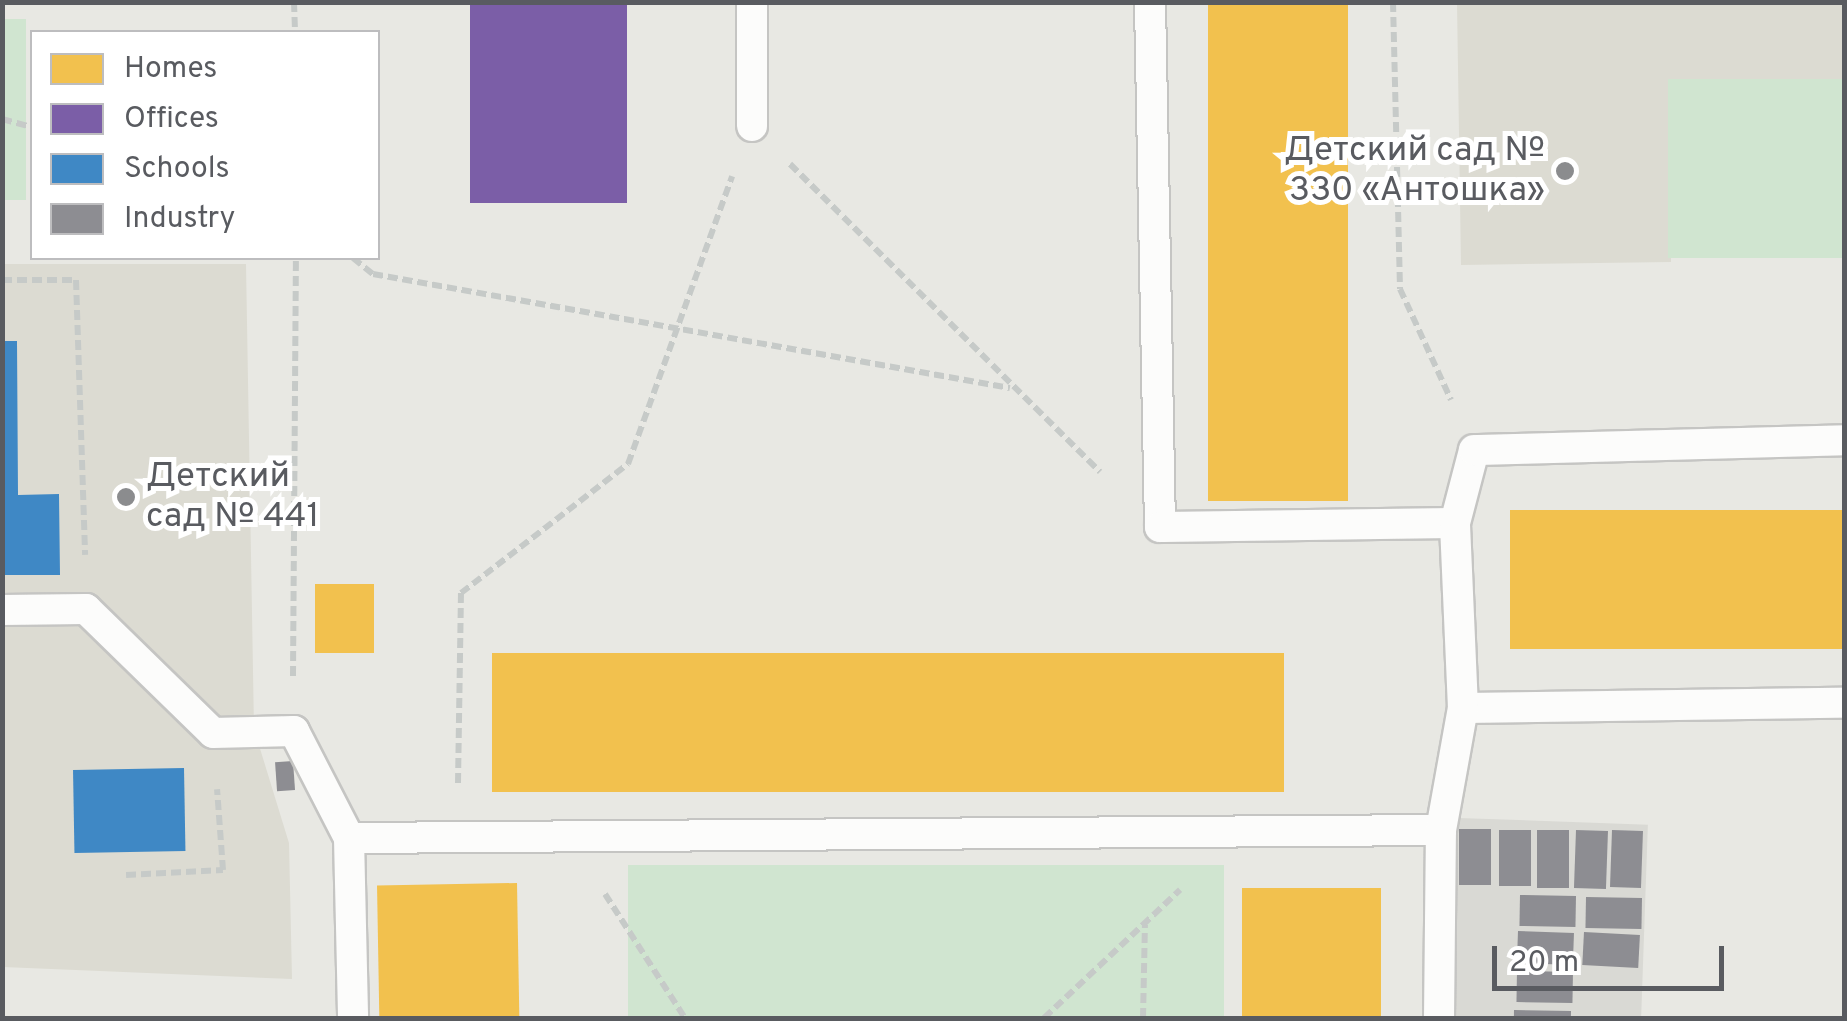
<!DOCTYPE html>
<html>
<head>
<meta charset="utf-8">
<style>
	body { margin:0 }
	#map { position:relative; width:1847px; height:1021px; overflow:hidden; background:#e8e8e3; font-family:Overpass,sans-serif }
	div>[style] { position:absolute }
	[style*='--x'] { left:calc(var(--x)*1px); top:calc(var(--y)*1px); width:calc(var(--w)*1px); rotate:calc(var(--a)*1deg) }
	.industrial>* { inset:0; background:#d9d9d4; transform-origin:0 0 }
	.education>* { inset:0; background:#dcdbd2 }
	.green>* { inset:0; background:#d0e5d0; transform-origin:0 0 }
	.homes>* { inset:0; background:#f2c14e; transform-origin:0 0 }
	.offices>* { inset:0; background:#7b5ea7; transform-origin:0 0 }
	.schools>* { inset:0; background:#3f88c5; transform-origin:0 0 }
	.industry>* { inset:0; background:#8d8d92; transform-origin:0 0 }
	.path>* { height:6px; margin-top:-3px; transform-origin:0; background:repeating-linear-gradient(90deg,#c6cac8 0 10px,transparent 0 15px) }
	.roads { filter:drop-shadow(2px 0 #c5c5c3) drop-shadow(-2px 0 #c5c5c3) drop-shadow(0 2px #c5c5c3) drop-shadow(0 -2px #c5c5c3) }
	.lane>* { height:30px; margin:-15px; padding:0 15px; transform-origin:15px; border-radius:15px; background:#fcfcfb }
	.dots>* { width:28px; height:28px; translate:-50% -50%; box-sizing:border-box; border:5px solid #fff; border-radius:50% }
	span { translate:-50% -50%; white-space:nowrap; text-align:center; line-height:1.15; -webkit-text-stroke:10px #fff; paint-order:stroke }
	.poi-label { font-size:35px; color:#595b60 }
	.right { translate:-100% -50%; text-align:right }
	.left { translate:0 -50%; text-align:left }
	.frame { position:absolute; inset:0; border:5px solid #595b60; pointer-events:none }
	.legend { position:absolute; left:30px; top:30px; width:350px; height:230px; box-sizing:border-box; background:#fff; border:2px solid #bdbdbf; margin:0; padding:12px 18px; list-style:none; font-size:30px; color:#595b60 }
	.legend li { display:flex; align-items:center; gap:20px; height:50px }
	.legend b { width:50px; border:2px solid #bdbdbf }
	.scale { position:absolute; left:1492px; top:946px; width:232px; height:45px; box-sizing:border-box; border:5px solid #595b60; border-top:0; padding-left:12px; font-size:30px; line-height:35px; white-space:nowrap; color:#595b60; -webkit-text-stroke:8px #fff; paint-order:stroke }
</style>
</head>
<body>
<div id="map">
	<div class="industrial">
		<i style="left:1458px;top:818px;width:190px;height:200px;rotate:2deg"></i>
	</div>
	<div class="education">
		<i style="clip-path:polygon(1457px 3px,1844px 3px,1844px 79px,1669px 81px,1671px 262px,1461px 265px)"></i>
		<i style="clip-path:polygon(3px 264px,246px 264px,254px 729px,289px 843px,292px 979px,3px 967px)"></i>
	</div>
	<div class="green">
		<i style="left:3px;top:19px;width:23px;height:181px"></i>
		<i style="left:1844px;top:79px;width:179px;height:176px;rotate:90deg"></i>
		<i style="left:628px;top:865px;width:596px;height:153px"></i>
	</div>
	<div class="homes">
		<i style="left:1208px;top:2px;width:140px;height:499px"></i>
		<i style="left:1844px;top:510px;width:139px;height:334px;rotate:90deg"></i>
		<i style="left:315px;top:584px;width:59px;height:69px"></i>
		<i style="left:1284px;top:653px;width:139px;height:792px;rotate:90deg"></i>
		<i style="left:517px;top:883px;width:135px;height:140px;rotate:89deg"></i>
		<i style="left:1242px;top:888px;width:139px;height:130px"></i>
	</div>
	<div class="offices">
		<i style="left:470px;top:2px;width:157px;height:201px"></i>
	</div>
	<div class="schools">
		<i style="clip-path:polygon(2px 341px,17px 341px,18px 495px,59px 494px,60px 575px,2px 575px)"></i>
		<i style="left:184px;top:768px;width:83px;height:111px;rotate:89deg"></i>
	</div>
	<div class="industry">
		<i style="left:293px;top:761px;width:29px;height:18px;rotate:86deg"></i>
		<i style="left:1459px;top:829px;width:32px;height:56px"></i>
		<i style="left:1499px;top:830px;width:32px;height:56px"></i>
		<i style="left:1537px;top:830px;width:32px;height:58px"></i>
		<i style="left:1576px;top:830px;width:32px;height:58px;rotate:2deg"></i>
		<i style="left:1612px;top:830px;width:31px;height:57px;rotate:2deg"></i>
		<i style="left:1520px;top:895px;width:56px;height:31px;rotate:1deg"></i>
		<i style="left:1586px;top:897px;width:56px;height:31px;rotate:1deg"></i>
		<i style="left:1518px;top:931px;width:56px;height:32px;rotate:2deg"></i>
		<i style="left:1584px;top:932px;width:56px;height:33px;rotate:3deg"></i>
		<i style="left:1517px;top:971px;width:56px;height:31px;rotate:1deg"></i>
		<i style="left:1514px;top:1010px;width:57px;height:8px;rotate:1deg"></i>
	</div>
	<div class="path">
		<i style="--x:294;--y:2;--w:30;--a:88"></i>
		<i style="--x:1393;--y:2;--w:287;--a:88.6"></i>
		<i style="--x:1400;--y:289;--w:122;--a:65.3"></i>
		<i style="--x:2;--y:119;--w:31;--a:15"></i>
		<i style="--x:790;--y:164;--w:437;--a:44.8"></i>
		<i style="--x:353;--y:258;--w:26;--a:39"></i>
		<i style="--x:373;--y:274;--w:647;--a:10.15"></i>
		<i style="--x:2;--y:280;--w:74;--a:0"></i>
		<i style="--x:76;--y:280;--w:275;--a:88.1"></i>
		<i style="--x:293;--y:676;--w:418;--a:-89.6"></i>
		<i style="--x:458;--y:783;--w:190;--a:-89.1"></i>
		<i style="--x:461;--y:593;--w:211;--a:-37.7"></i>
		<i style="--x:628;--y:464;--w:306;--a:-70.1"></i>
		<i style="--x:126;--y:875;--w:97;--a:-3"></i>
		<i style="--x:223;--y:870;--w:81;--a:-94.2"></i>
		<i style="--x:605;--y:894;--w:148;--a:57.2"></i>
		<i style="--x:1044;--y:1018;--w:187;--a:-43.3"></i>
		<i style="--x:1143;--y:1018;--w:93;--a:-88.8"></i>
	</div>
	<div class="roads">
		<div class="lane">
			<i style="--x:752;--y:2;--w:124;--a:90"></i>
			<i style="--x:1150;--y:2;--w:525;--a:88.91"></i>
			<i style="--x:1160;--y:527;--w:295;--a:-0.8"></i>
			<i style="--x:2;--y:610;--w:84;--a:-0.7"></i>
			<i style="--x:86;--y:609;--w:177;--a:44.3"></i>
			<i style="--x:213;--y:733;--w:81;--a:-1.4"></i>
			<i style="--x:294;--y:731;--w:120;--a:62.8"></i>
			<i style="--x:349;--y:838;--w:180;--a:88.7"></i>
			<i style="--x:1463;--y:708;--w:381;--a:-0.8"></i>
			<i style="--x:349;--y:838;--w:1092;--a:-0.42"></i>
			<i style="--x:1439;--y:1018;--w:188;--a:-89.4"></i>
			<i style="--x:1441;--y:830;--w:124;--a:-79.8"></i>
			<i style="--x:1463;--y:708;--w:185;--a:-92.5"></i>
			<i style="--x:1455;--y:523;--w:75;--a:-75.4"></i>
			<i style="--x:1474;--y:450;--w:370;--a:-1.5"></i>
		</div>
	</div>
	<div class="dots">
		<i style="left:1565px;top:171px;background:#8b8c8e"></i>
		<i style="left:126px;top:497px;background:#8b8c8e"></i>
	</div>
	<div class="poi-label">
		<span class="right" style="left:1545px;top:171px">Детский сад №<br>330 «Антошка»</span>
		<span class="left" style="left:146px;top:497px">Детский<br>сад № 441</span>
	</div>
	<div class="frame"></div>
	<ul class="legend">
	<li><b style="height:28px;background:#f2c14e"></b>Homes</li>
	<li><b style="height:28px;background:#7b5ea7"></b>Offices</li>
	<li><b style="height:28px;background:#3f88c5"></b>Schools</li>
	<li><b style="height:28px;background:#8d8d92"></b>Industry</li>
	</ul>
	<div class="scale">20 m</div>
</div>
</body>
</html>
